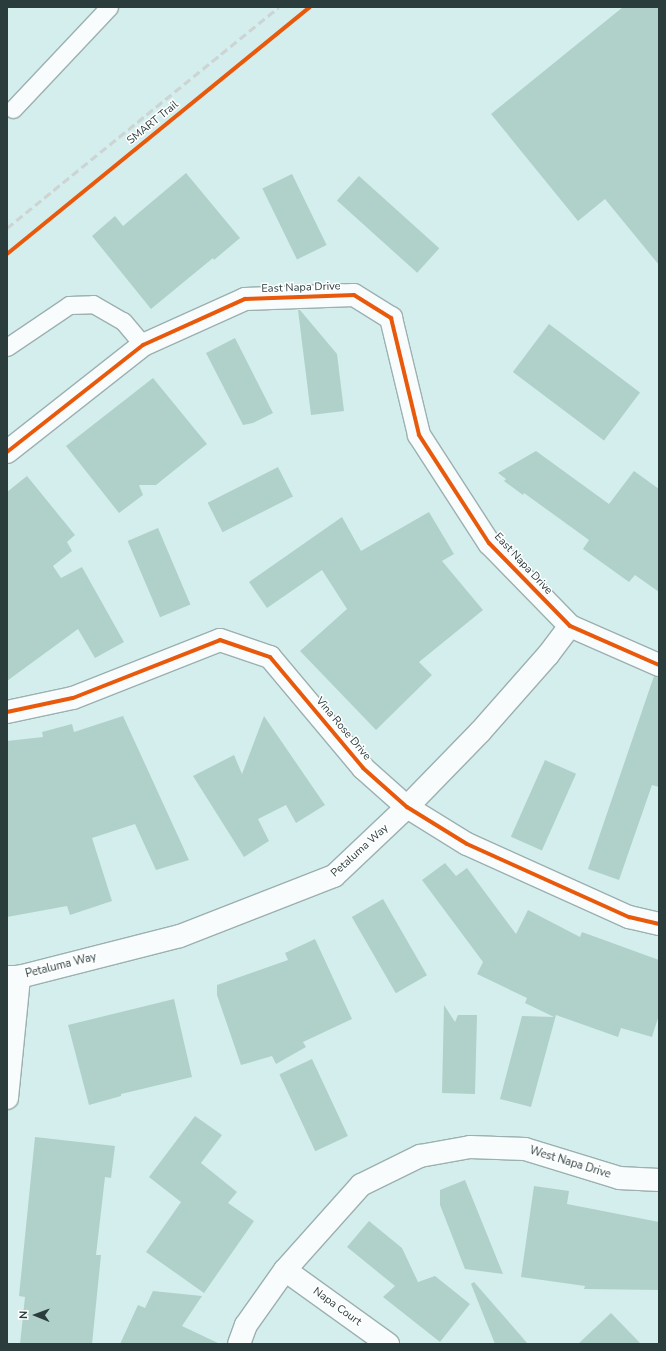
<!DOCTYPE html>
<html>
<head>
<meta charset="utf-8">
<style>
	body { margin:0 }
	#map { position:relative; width:666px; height:1351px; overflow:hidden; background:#d4eeee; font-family:"Nunito Sans",sans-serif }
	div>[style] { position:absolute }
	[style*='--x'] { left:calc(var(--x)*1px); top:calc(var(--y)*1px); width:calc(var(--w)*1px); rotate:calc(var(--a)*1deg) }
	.building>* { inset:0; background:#b0d1c9; transform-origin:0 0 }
	.roads { filter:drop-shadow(1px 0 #9cb0b0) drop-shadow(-1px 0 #9cb0b0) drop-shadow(0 1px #9cb0b0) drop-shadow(0 -1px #9cb0b0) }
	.service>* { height:17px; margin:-8.5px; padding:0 8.5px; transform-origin:8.5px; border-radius:8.5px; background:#f9fcfc }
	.minor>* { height:22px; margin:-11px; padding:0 11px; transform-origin:11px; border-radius:11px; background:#f9fcfc }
	.rail>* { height:3px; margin-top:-1.5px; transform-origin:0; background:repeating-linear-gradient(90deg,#ccd4d4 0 8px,transparent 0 12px) }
	.cycleway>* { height:4px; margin:-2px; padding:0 2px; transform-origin:2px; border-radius:2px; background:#e8590c }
	span { translate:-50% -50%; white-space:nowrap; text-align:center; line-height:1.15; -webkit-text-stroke:3px #fff; paint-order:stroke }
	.street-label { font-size:11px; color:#2a3c3c }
	.frame { position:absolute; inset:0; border:8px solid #2a3c3c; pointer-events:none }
	.north { position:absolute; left:16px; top:1295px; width:40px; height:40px; -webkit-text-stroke:3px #fff; paint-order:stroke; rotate:271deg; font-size:11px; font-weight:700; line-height:16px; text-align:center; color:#2a3c3c }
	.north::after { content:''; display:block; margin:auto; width:14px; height:18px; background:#2a3c3c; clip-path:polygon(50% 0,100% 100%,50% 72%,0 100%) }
</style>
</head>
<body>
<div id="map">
	<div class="building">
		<i style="clip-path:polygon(623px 7px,659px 7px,659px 265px,605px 199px,578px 221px,491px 114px)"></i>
		<i style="clip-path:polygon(186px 173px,240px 238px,214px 260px,213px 258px,151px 309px,92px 236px,115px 216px,123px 226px)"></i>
		<i style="left:292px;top:174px;width:79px;height:33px;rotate:64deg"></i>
		<i style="left:359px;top:176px;width:108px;height:33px;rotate:42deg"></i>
		<i style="clip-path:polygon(298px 310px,300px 310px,337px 354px,344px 411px,311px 415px)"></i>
		<i style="left:549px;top:324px;width:114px;height:60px;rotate:37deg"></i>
		<i style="clip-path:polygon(235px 338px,273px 413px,253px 423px,243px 425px,206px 353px)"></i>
		<i style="clip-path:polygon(153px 378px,207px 444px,156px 485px,139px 485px,143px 495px,119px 513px,66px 446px)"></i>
		<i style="clip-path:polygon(536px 451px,609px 504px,634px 471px,659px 489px,659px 592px,635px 575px,629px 582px,583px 549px,589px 540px,524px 493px,523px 495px,504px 481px,506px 479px,498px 473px)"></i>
		<i style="left:278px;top:467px;width:33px;height:79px;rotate:63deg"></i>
		<i style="clip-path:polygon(27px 476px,75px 535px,67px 542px,72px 551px,53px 566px,61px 578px,82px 567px,124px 642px,95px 658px,78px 629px,7px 681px,7px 492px)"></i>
		<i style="clip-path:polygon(429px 512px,454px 554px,442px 561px,483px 610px,419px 662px,432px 675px,376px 730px,300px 651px,347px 609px,322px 570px,267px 608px,249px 582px,342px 517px,361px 551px)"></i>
		<i style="left:158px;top:528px;width:83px;height:33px;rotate:67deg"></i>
		<i style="clip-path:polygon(654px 676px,659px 677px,659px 787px,652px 785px,619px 880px,588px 869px)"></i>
		<i style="clip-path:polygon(123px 716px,189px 860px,156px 870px,135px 824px,92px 838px,112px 901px,70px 915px,67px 906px,7px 917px,7px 741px,43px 737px,42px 732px,72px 724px,74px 732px)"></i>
		<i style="clip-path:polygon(264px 716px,325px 805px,296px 823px,286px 805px,258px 819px,269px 841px,244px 857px,193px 776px,234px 755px,242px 774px)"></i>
		<i style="left:545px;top:760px;width:34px;height:84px;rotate:24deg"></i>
		<i style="clip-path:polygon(445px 863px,456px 876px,467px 868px,516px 934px,528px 910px,580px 937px,582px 932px,659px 960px,659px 1015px,652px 1037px,621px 1028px,618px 1037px,556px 1015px,531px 1107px,500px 1099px,522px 1016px,554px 1017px,525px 1003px,527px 998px,477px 974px,483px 962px,422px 880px)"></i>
		<i style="left:383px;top:899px;width:88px;height:36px;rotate:60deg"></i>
		<i style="clip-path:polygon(315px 939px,352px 1019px,303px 1042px,306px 1047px,276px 1064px,272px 1056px,241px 1065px,217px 995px,217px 985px,288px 960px,285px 953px)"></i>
		<i style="clip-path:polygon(174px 999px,192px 1077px,121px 1094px,121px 1096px,89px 1105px,68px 1025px)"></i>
		<i style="clip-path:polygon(444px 1005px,455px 1022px,458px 1015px,477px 1015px,475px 1094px,442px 1093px)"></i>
		<i style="left:312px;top:1059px;width:85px;height:36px;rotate:65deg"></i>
		<i style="clip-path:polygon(195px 1116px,222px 1135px,201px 1163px,237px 1192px,228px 1203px,254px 1221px,204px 1293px,146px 1252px,181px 1202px,149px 1177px)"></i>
		<i style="clip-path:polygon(35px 1137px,115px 1146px,111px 1178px,105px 1177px,96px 1255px,101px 1255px,92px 1344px,20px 1344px,25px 1297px,19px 1296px)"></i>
		<i style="clip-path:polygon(465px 1180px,503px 1274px,465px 1269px,440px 1205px,440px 1190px)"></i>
		<i style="clip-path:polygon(534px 1186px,569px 1191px,567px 1204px,659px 1222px,659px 1290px,584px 1289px,585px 1286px,521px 1277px)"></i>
		<i style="clip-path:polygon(369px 1221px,402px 1248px,418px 1282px,435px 1276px,470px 1304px,440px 1342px,383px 1297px,395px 1286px,347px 1247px)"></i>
		<i style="clip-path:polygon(474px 1282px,528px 1344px,495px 1344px,471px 1284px)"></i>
		<i style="clip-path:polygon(153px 1291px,202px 1296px,182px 1326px,220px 1344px,120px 1344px,138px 1305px,145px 1308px)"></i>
		<i style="clip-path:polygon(611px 1313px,641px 1344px,578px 1344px)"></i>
	</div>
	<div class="roads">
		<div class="service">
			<i style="--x:13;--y:109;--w:140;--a:-46.7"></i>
			<i style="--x:7;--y:347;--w:75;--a:-34.1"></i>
			<i style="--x:69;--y:305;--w:24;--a:-2"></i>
			<i style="--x:93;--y:304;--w:34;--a:30"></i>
			<i style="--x:123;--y:321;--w:31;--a:50"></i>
		</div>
		<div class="minor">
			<i style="--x:7;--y:452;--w:173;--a:-38.2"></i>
			<i style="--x:143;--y:345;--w:112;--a:-24.3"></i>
			<i style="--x:245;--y:299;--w:109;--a:-2.1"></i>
			<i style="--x:354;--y:295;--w:44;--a:31.9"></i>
			<i style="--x:391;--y:318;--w:120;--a:76.5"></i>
			<i style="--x:419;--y:435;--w:129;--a:57.1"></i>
			<i style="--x:489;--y:543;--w:116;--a:45.7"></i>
			<i style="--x:570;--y:626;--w:97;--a:23.7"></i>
			<i style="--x:7;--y:712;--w:67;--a:-12"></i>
			<i style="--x:73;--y:698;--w:158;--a:-21.5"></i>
			<i style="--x:220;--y:640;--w:53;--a:18.8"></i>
			<i style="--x:270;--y:657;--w:145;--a:50"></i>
			<i style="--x:363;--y:768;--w:59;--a:41.6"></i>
			<i style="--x:407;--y:807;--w:70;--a:31.7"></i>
			<i style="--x:467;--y:844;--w:178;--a:24.3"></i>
			<i style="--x:629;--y:917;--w:31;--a:13"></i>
			<i style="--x:7;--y:977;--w:12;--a:0"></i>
			<i style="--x:19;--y:977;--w:166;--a:-14.3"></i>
			<i style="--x:180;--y:936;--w:165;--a:-21.3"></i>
			<i style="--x:334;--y:876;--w:100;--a:-43.4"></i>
			<i style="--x:407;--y:807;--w:105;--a:-45.8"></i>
			<i style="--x:480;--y:732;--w:103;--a:-48.6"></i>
			<i style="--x:548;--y:655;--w:36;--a:-53"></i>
			<i style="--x:7;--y:1098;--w:122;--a:-84.3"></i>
			<i style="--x:285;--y:1270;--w:127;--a:35.7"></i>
			<i style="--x:239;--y:1344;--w:20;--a:-70"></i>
			<i style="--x:246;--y:1325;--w:67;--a:-54.7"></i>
			<i style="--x:285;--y:1270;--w:114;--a:-48.2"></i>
			<i style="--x:361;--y:1185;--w:66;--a:-26.2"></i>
			<i style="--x:420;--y:1156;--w:51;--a:-10.2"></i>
			<i style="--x:470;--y:1147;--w:55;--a:2.1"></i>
			<i style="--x:525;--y:1149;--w:98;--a:17.1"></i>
			<i style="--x:619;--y:1178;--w:40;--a:2.9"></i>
		</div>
	</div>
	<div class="rail">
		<i style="--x:7;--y:228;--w:350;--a:-39.1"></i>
	</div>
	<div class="cycleway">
		<i style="--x:7;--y:254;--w:391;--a:-39.2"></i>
		<i style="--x:7;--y:452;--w:173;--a:-38.2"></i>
		<i style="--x:143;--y:345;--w:112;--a:-24.3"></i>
		<i style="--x:245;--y:299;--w:109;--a:-2.1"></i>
		<i style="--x:354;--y:295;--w:44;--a:31.9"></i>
		<i style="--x:391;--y:318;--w:120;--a:76.5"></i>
		<i style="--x:419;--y:435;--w:129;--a:57.1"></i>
		<i style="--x:489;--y:543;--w:116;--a:45.7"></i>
		<i style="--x:570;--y:626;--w:97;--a:23.7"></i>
		<i style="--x:7;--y:712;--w:67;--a:-12"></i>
		<i style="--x:73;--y:698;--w:158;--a:-21.5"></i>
		<i style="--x:220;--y:640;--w:53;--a:18.8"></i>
		<i style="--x:270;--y:657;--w:145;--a:50"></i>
		<i style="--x:363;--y:768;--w:59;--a:41.6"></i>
		<i style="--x:407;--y:807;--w:70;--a:31.7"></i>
		<i style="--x:467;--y:844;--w:178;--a:24.3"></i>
		<i style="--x:629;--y:917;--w:31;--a:13"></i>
	</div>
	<div class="street-label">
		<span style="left:153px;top:123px;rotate:-39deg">SMART Trail</span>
		<span style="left:301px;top:288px;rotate:-2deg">East Napa Drive</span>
		<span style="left:523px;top:564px;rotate:47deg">East Napa Drive</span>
		<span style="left:343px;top:729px;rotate:50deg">Vina Rose Drive</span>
		<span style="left:360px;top:851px;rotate:-42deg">Petaluma Way</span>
		<span style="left:61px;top:966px;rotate:-14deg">Petaluma Way</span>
		<span style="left:570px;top:1163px;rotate:17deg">West Napa Drive</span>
		<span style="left:337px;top:1307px;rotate:36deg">Napa Court</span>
	</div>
	<div class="frame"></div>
	<div class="north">N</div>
</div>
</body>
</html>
